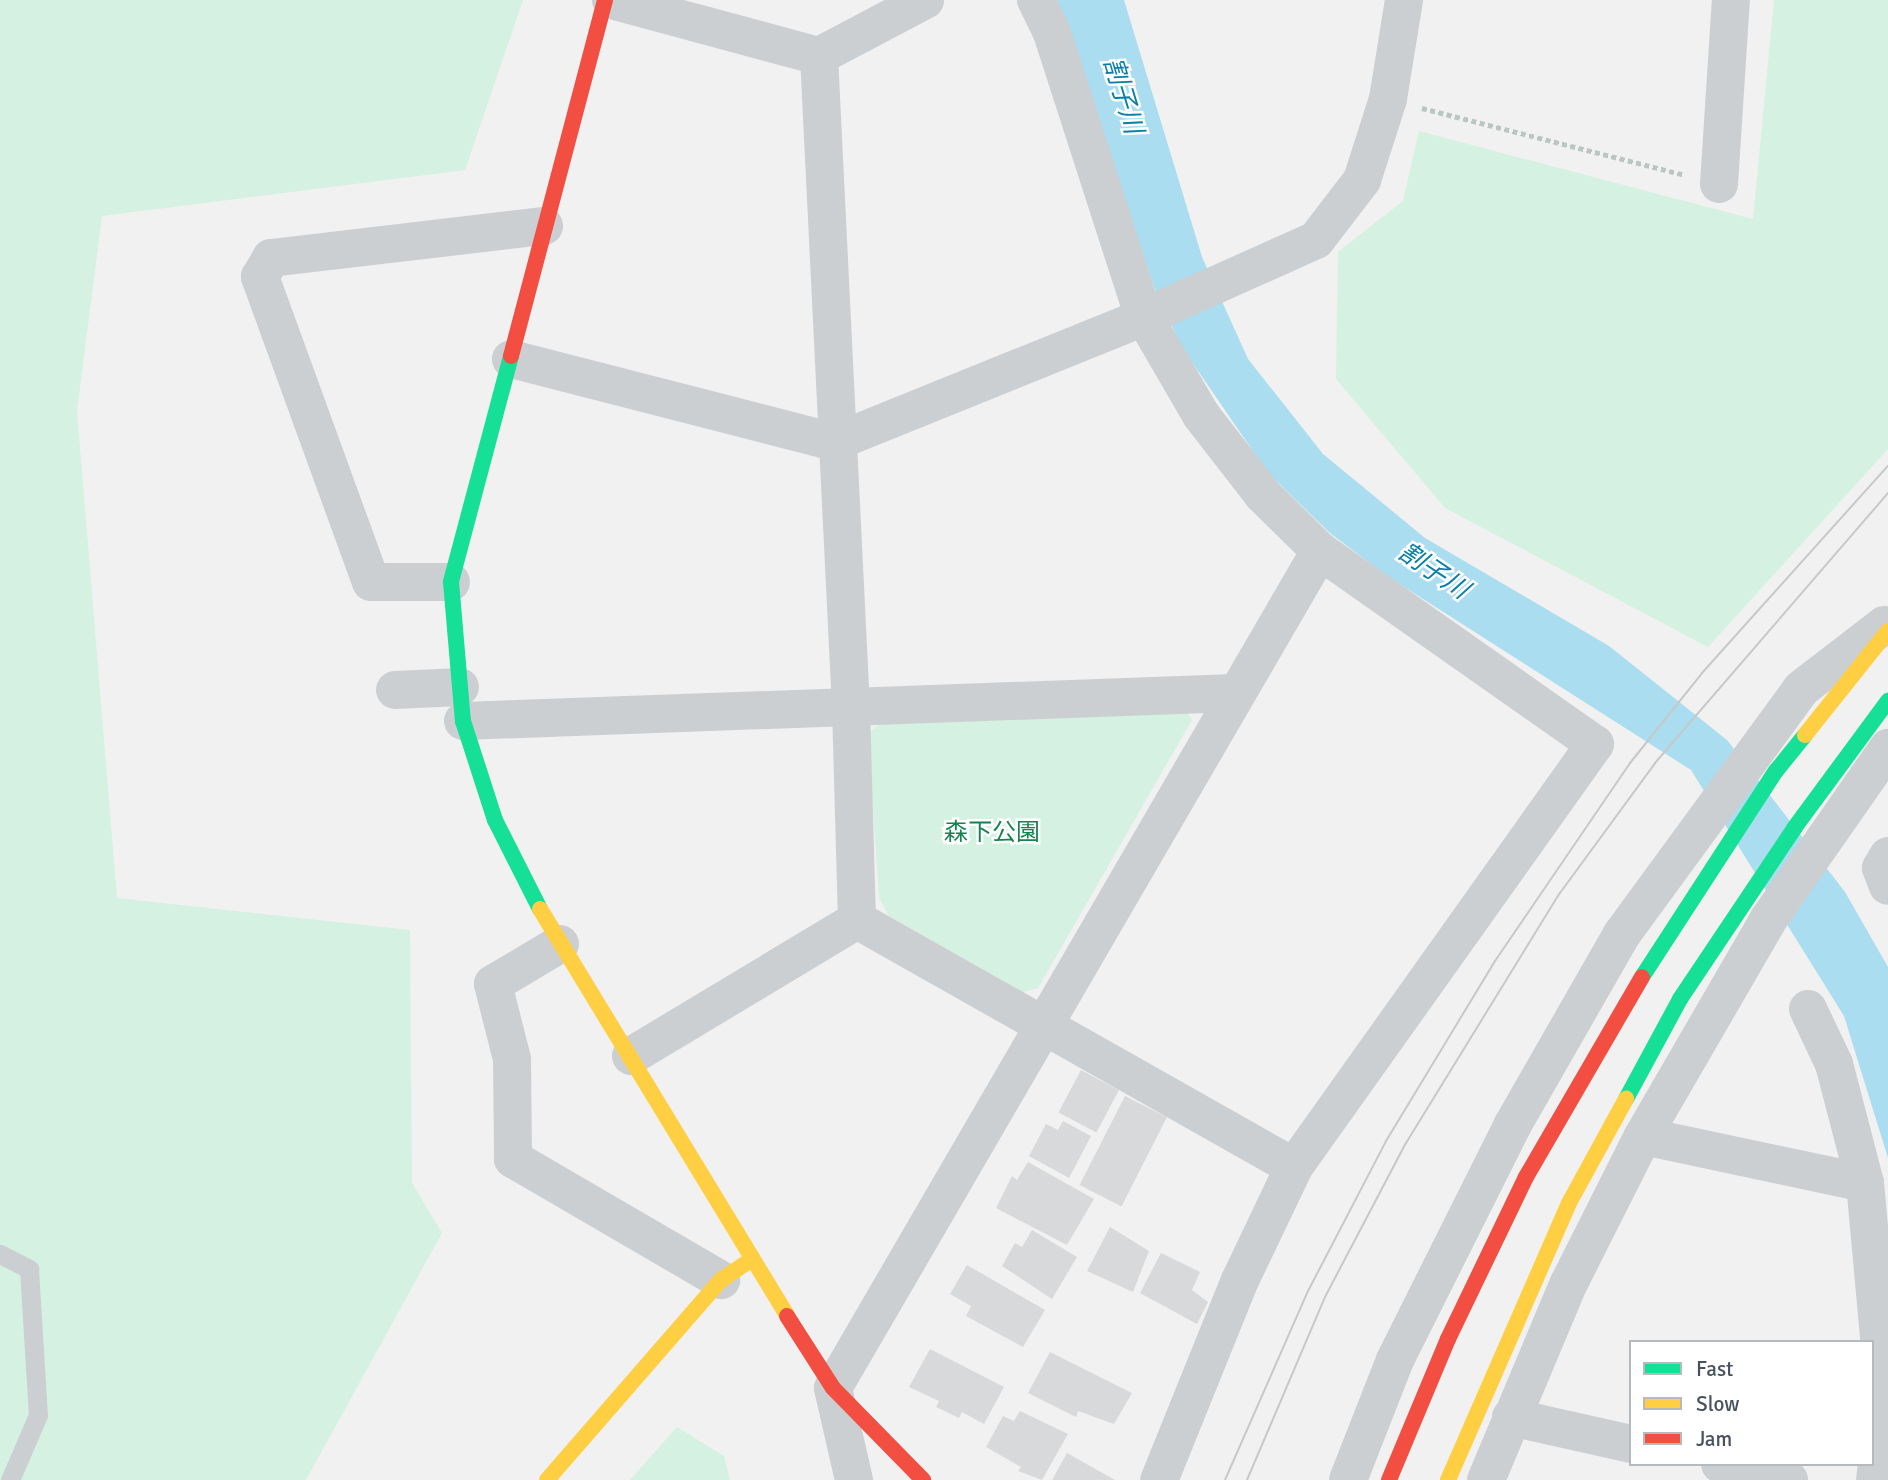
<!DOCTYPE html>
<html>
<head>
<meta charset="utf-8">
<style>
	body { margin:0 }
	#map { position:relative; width:1888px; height:1480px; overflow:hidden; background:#f1f1f1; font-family:Signika,"Noto Sans JP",sans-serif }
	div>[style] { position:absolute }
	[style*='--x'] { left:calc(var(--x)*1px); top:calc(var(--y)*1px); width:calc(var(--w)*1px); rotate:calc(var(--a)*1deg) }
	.green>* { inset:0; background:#d5f1e1 }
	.water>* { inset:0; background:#a9ddef }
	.building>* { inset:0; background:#d8d9db; transform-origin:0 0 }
	.path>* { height:4.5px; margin-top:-2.25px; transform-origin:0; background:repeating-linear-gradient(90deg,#bac6c3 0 5px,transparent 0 8.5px) }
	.lane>* { height:19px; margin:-9.5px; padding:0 9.5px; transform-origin:9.5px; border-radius:9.5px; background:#cccfd2 }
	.street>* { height:38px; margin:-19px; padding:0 19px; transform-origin:19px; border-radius:19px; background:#cccfd2 }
	.fast>* { height:16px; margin:-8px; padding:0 8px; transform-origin:8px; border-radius:8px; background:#16e098 }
	.slow>* { height:16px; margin:-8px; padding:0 8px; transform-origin:8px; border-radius:8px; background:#ffcf43 }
	.jam>* { height:16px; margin:-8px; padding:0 8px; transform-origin:8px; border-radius:8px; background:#f24e42 }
	.tram>* { height:2px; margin:-1px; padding:0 1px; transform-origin:1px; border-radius:1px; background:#c6c8ca }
	span { translate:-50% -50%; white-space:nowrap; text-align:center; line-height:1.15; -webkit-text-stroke:5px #fff; paint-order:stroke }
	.park-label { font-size:24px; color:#158351 }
	.water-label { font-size:26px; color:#097fa8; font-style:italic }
	.legend { position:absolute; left:1629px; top:1340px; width:245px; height:126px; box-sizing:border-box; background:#fff; border:2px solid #b5babf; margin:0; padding:9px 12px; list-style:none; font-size:21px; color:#47525e }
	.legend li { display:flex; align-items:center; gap:14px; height:35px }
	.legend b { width:35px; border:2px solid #b5babf }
</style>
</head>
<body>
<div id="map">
	<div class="green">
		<i style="clip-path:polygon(0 0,523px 0,465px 170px,102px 216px,77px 411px,117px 898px,410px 930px,412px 1183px,442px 1233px,306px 1480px,0 1480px)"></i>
		<i style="clip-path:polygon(1774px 0,1888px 0,1888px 449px,1708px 647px,1445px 508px,1336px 379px,1338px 252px,1403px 201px,1419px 131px,1753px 219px)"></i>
		<i style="clip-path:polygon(1184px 706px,1192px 720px,1038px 988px,1023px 992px,889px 916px,879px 898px,868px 734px,882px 722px)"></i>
		<i style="clip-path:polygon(677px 1427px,724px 1456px,730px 1480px,630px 1480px)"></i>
	</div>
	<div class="water">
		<i style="clip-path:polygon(1057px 0,1124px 0,1202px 257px,1248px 359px,1323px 454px,1425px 538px,1609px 646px,1727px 740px,1845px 892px,1888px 967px,1888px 1158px,1844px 1016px,1691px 770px,1387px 576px,1330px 533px,1268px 473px,1181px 346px,1154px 287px)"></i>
	</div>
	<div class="building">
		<i style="left:1081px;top:1070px;width:43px;height:48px;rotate:28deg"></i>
		<i style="left:1125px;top:1096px;width:47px;height:100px;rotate:27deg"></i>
		<i style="clip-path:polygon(1063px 1121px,1091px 1136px,1069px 1178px,1029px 1156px,1046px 1124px,1058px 1130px)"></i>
		<i style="clip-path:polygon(1028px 1162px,1094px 1199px,1067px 1245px,996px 1208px,1012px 1176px,1017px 1180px)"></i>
		<i style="clip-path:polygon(1110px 1227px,1149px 1251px,1133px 1292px,1087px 1271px)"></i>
		<i style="clip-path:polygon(1032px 1230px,1077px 1257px,1052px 1299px,1002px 1266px,1015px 1243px,1022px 1247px)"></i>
		<i style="clip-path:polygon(1161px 1253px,1200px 1272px,1192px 1290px,1208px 1302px,1197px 1324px,1140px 1293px)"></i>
		<i style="clip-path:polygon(967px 1265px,1045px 1310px,1023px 1347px,966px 1316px,971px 1306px,950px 1294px)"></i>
		<i style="clip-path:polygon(930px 1349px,1004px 1387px,984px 1424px,962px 1412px,959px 1418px,936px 1407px,939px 1401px,909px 1387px)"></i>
		<i style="clip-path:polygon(1050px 1352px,1132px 1393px,1114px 1424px,1078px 1411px,1076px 1417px,1028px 1393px)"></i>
		<i style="clip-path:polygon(1020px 1411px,1068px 1434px,1042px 1480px,1018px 1471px,1021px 1467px,986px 1447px,1003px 1416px,1014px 1421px)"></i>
		<i style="clip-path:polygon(1067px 1453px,1115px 1480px,1052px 1480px)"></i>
	</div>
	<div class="path">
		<i style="--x:1422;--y:108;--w:271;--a:14.3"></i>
	</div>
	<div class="lane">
		<i style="--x:0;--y:1254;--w:33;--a:27"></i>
		<i style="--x:29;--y:1269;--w:146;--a:86.5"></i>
		<i style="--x:38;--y:1415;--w:71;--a:113.3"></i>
	</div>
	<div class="street">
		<i style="--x:611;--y:0;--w:215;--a:15.1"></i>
		<i style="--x:819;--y:56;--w:120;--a:-27.8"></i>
		<i style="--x:1036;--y:0;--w:37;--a:64"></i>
		<i style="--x:1052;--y:33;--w:299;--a:72.1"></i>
		<i style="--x:1144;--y:317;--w:113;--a:59.8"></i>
		<i style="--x:1201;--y:415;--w:101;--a:52.2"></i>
		<i style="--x:1263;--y:495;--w:80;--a:44.5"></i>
		<i style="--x:1320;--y:551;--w:336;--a:35.1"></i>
		<i style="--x:1595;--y:744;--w:519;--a:125.44"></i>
		<i style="--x:1294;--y:1167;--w:125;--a:115.5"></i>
		<i style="--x:1240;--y:1280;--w:216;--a:112"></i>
		<i style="--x:819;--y:56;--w:652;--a:87.19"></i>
		<i style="--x:851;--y:707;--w:213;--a:88.4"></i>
		<i style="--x:1719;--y:184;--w:184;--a:-86.3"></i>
		<i style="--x:511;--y:359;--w:334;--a:14.4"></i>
		<i style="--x:835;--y:442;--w:333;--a:-22"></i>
		<i style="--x:1144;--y:317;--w:188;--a:-24.1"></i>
		<i style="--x:1316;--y:240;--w:76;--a:-52.5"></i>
		<i style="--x:1362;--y:180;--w:85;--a:-72.2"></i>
		<i style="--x:1388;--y:99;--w:100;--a:-80.8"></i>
		<i style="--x:451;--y:582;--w:80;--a:180"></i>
		<i style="--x:371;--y:582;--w:325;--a:-110"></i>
		<i style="--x:260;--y:277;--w:22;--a:-60"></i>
		<i style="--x:271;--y:258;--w:275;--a:-6.7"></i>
		<i style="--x:395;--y:690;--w:65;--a:-2.6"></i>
		<i style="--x:463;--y:721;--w:772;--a:-2.08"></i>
		<i style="--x:1888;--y:856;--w:14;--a:120"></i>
		<i style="--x:1881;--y:868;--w:19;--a:69"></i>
		<i style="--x:560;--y:944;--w:78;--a:149.2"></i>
		<i style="--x:493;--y:984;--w:77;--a:75.8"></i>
		<i style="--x:512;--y:1059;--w:100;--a:89.4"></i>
		<i style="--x:513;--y:1159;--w:241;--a:30.2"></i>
		<i style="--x:1808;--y:1009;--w:61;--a:64.7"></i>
		<i style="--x:1834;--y:1064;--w:123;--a:75.4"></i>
		<i style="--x:1865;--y:1183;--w:155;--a:84.8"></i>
		<i style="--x:1879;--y:1337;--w:86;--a:88"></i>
		<i style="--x:1882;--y:1423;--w:57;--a:97"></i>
		<i style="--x:631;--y:1056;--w:264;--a:-31"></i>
		<i style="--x:857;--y:920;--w:502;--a:29.48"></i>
		<i style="--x:1643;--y:1136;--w:227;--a:12"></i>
		<i style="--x:1511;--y:1417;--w:123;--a:12.7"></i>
		<i style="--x:1720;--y:1464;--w:71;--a:13.1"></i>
		<i style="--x:854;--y:1480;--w:94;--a:-102.9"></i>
		<i style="--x:833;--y:1388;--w:968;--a:-59.81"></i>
		<i style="--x:1348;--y:1480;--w:129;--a:-68.6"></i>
		<i style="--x:1395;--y:1360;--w:262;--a:-63.4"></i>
		<i style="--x:1512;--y:1126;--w:221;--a:-60.2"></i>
		<i style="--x:1622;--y:934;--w:303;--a:-53.8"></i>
		<i style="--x:1801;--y:689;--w:105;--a:-37.6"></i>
		<i style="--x:1486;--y:1480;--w:214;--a:-67.2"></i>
		<i style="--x:1569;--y:1283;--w:165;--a:-63.3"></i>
		<i style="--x:1643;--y:1136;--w:250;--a:-59.9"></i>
		<i style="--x:1768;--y:920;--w:210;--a:-55.1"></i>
	</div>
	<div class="fast">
		<i style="--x:511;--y:356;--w:234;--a:104.9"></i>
		<i style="--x:451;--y:582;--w:140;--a:85.1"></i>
		<i style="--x:463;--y:721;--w:104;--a:72.1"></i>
		<i style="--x:495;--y:820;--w:100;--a:63.2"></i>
		<i style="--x:1642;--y:977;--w:246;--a:-57"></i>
		<i style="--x:1776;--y:771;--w:46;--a:-51.1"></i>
		<i style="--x:1626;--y:1099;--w:114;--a:-61.6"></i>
		<i style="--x:1680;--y:999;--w:207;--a:-56.2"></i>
		<i style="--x:1795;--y:827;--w:157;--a:-53.6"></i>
	</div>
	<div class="slow">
		<i style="--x:1805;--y:735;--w:133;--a:-51.4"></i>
		<i style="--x:540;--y:909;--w:476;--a:58.7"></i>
		<i style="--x:547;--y:1480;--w:265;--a:-49"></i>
		<i style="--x:721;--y:1280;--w:36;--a:-34"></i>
		<i style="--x:1448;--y:1480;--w:302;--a:-66.4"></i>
		<i style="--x:1569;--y:1203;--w:119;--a:-61.3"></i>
	</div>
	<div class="jam">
		<i style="--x:511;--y:356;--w:368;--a:-75.2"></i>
		<i style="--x:787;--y:1316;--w:85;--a:57.4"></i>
		<i style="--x:833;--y:1388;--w:129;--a:45.6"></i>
		<i style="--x:1389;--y:1480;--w:153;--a:-67.3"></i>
		<i style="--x:1448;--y:1339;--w:180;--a:-64.3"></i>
		<i style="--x:1526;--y:1177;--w:231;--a:-59.9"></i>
	</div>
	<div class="tram">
		<i style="--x:1225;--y:1480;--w:206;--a:-66.3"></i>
		<i style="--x:1308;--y:1291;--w:169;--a:-62.5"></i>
		<i style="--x:1386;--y:1141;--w:210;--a:-58.8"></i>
		<i style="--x:1495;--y:961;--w:240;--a:-55.7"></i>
		<i style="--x:1630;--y:763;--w:115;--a:-51.3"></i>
		<i style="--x:1702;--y:673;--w:278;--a:-48.1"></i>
		<i style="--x:1247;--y:1480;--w:199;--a:-66.9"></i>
		<i style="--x:1325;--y:1297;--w:174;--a:-62.3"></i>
		<i style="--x:1406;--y:1143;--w:294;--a:-58.4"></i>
		<i style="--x:1560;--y:893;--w:161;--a:-53.8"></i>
		<i style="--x:1655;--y:763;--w:357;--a:-49.2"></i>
	</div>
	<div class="park-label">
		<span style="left:992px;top:833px">森下公園</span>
	</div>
	<div class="water-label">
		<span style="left:1122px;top:96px;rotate:73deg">割子川</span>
		<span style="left:1433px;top:572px;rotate:34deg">割子川</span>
	</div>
	<ul class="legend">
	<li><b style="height:9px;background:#16e098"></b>Fast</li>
	<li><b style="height:9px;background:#ffcf43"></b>Slow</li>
	<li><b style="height:9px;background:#f24e42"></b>Jam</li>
	</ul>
</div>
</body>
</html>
